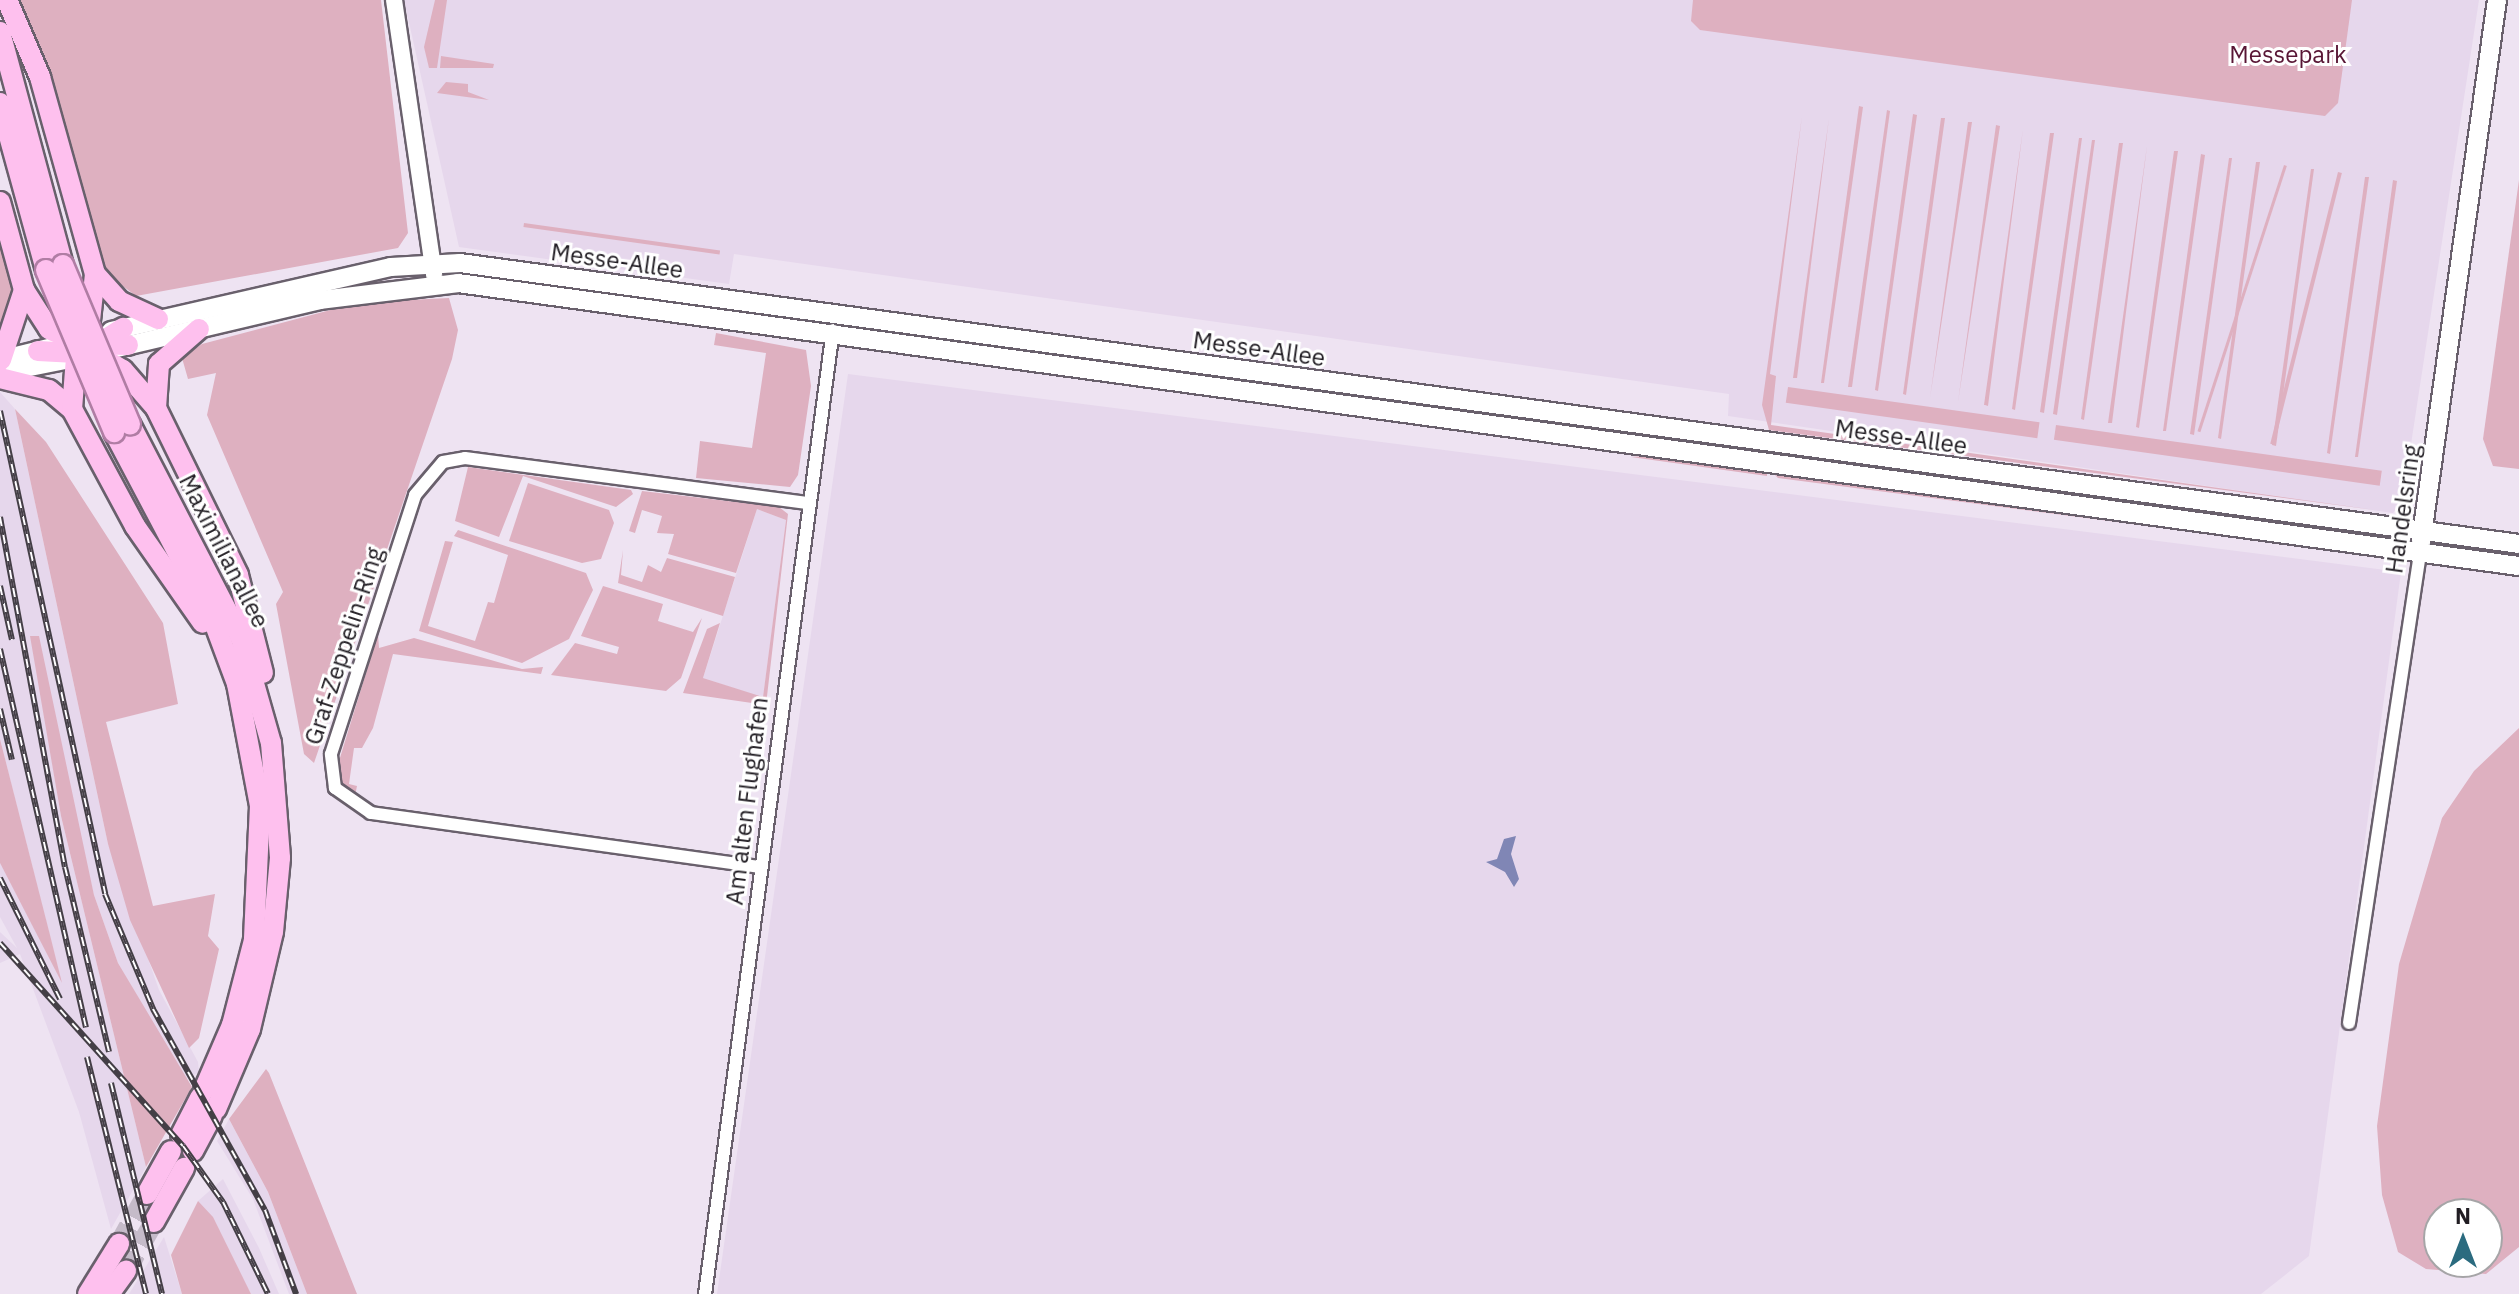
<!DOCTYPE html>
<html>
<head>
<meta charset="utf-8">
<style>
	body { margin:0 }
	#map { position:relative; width:2519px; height:1294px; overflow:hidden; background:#eee3f2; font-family:"IBM Plex Sans",sans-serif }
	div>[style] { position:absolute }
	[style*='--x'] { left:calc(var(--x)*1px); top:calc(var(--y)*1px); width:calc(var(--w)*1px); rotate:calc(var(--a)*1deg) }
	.built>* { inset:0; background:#e6d7ec }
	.green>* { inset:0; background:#deb0c0; transform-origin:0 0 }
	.water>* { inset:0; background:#8086b5 }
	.trunk-tunnel>* { height:20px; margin-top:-10px; transform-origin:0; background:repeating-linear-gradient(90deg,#c5bbc9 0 20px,transparent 0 30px) }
	.roads { filter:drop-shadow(2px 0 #69606c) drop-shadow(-2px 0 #69606c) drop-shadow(0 2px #69606c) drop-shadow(0 -2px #69606c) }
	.minor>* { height:12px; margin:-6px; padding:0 6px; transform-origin:6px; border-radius:6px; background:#fff }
	.tertiary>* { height:16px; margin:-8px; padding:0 8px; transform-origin:8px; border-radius:8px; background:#fff }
	.secondary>* { height:18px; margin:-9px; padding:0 9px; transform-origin:9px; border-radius:9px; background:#fff }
	.trunk>* { height:20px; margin:-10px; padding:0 10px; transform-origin:10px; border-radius:10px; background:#fec0ee }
	.rail>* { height:6px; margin-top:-3px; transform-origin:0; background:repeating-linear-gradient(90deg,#fff 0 9px,#443f46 0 18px); box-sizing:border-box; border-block:2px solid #443f46 }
	.bridges { filter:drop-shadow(2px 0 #b07da4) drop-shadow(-2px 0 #b07da4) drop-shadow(0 2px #b07da4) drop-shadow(0 -2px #b07da4) }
	.trunk-bridge>* { height:20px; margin:-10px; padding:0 10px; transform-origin:10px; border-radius:10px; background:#fec0ee }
	span { translate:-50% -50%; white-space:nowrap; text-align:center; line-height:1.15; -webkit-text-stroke:6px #fff; paint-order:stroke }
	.park-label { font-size:24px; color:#581635 }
	.street-label { font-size:24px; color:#211d23 }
	.north { position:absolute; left:2423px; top:1198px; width:80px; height:80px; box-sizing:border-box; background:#fff; border:2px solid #a6a5a7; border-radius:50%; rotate:0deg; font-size:22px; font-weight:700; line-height:32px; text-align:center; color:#211d23 }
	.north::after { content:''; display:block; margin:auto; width:28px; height:36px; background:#2b6b7f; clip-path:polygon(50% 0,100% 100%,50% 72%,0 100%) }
</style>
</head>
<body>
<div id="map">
	<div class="built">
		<i style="clip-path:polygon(404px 0,2479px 0,2402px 503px,2393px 513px,1728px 416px,1729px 394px,734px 254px,729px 284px,459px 247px)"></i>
		<i style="clip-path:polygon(848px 374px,2401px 572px,2309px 1256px,2261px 1294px,717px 1294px)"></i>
		<i style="clip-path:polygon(0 392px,15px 409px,108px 844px,159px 990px,198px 1062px,199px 1072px,185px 1080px,118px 963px,94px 895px,31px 636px,61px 816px,146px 1167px,111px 1229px,79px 1112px,20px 954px,0 963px,0 932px,17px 948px,0 917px,0 863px,60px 976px,0 739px)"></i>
		<i style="clip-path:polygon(757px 509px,786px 520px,763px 698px,703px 678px)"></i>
		<i style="clip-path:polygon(229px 1119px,268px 1192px,307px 1294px,289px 1294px,253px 1199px,217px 1141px)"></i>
		<i style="clip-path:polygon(223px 1179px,259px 1248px,279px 1294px,251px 1294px,198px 1201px)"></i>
		<i style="clip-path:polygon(164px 1237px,182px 1294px,129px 1294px)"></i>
	</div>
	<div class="green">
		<i style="clip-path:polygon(17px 0,381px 0,408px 233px,398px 248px,136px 296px,107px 274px,96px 246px,53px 81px)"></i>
		<i style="clip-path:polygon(435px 0,447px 0,437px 68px,429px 68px,424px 47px)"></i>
		<i style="clip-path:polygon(1693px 0,2352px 0,2338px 103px,2325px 116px,1700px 30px,1691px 21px)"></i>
		<i style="clip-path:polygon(441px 56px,494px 64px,493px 68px,440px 68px)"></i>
		<i style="clip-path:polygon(446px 82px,468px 84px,468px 92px,489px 100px,437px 93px)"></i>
		<i style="clip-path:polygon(1859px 106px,1863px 107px,1824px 383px,1821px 383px)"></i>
		<i style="clip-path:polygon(1887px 110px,1890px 111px,1852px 387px,1848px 387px)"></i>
		<i style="clip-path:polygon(1913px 114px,1917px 115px,1878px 391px,1875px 390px)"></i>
		<i style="clip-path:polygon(1802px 116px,1770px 374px,1776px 376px,1771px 425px,2375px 510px,1769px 430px,1762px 405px)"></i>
		<i style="clip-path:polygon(1829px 118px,1797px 378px,1793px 378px)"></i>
		<i style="clip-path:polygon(1941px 118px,1945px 118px,1906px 395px,1903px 394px)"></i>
		<i style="clip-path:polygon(1968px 122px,1972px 122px,1930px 398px)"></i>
		<i style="clip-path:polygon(1996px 125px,2000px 126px,1958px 402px)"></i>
		<i style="clip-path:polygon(2023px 129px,1988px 406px,1985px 405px,1984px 405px)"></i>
		<i style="clip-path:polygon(2050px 133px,2054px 133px,2015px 410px,2012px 409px)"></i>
		<i style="clip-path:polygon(2079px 138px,2082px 138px,2044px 413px,2040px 412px)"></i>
		<i style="clip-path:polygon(2092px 140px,2095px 140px,2057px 415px,2053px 414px)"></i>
		<i style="clip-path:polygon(2119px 143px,2123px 143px,2084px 420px,2081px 419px)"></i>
		<i style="clip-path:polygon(2147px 146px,2112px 423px,2108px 423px)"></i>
		<i style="clip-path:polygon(2174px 151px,2178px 151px,2139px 428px,2136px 427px)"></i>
		<i style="clip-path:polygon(2201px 154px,2205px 155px,2166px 431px,2163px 431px)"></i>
		<i style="clip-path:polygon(2229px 158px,2232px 158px,2194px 435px,2190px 434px)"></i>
		<i style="clip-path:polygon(2256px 162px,2260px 162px,2221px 439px,2218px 438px)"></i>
		<i style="left:2284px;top:165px;width:3px;height:280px;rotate:18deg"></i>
		<i style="clip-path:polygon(2311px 169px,2314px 169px,2276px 446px,2272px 445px)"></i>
		<i style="left:2338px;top:172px;width:4px;height:280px;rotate:14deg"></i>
		<i style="clip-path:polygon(2365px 177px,2369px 177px,2330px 454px,2327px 453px)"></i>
		<i style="clip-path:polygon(2393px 180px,2397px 181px,2358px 457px,2355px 457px)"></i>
		<i style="clip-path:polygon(2519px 180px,2519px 469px,2493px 466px,2483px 439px)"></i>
		<i style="left:524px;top:223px;width:198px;height:4px;rotate:8deg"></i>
		<i style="clip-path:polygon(0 238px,17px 301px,0 341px)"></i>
		<i style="clip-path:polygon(406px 290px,408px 300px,449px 298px,458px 330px,452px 359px,314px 763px,304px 754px,276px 604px,283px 592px,207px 415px,216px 373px,188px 379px,182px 358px,202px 344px)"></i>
		<i style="clip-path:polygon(872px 329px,1566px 420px,1566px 428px,872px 334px)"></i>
		<i style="clip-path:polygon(716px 333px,806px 350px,811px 386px,798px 475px,790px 487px,696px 478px,700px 441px,752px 448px,766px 353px,714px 345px)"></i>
		<i style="left:1788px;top:387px;width:254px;height:16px;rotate:8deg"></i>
		<i style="clip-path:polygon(15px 409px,46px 442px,163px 623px,178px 704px,106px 722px,153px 906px,215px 894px,208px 936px,219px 949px,199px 1038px,189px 1048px,130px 920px,108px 844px)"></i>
		<i style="left:2056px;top:425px;width:329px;height:15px;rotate:8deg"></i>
		<i style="clip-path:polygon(1657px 455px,1767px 471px,1767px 476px,1631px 457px)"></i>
		<i style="clip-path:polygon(1777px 455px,1927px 470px,2246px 513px,2156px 510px,1776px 462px)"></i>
		<i style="clip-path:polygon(468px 467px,631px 490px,633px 494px,616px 507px,523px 476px,499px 537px,455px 521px)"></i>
		<i style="clip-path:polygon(1775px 475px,2265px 536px,2294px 545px,1778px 478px)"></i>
		<i style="clip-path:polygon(528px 483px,609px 510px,614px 523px,601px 559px,582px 563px,509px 541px)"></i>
		<i style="clip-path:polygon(642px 491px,779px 507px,788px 514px,766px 705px,683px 693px,707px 629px,720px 623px,703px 678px,763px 697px,786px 520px,757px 509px,736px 573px,668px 554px,674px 534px,657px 533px,662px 516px,642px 510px,635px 533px,629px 531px)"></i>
		<i style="clip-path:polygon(458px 530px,586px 573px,593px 590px,569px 639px,522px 663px,419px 631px,445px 541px,453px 542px,428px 626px,475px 641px,488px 602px,494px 603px,508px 555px,454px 536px)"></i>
		<i style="clip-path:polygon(623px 550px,621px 575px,642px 582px,648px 565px,661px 572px,667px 558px,735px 577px,723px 616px,618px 583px)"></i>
		<i style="clip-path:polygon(603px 586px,663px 604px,658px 621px,693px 632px,702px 618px,681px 678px,666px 691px,551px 675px,575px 643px,617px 654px,619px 647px,581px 636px)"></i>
		<i style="clip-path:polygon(378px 634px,379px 648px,414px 638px,522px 669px,543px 667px,541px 674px,393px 654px,373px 728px,362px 748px,354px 748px,349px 784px,357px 786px,355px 796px,340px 781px,339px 761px)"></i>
		<i style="clip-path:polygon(30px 636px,39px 636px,94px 895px,118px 963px,192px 1087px,146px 1167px,61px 816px)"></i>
		<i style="clip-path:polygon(evenodd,2519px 728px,2519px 1247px,2486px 1274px,2426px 1269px,2398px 1252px,2382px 1195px,2377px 1126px,2399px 964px,2442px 818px,2474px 771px,2519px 728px,2439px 1214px,2487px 1214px,2487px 1262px,2439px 1262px,2439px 1214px)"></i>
		<i style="clip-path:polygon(0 739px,50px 935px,62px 983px,0 863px)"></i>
		<i style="clip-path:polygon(266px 1069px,269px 1073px,357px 1294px,307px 1294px,268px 1192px,229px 1119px)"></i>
		<i style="clip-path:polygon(198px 1201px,213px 1217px,251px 1294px,182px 1294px,171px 1255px)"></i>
	</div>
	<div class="water">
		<i style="clip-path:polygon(1516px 836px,1511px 854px,1519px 879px,1514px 887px,1505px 872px,1486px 862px,1497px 859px,1504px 839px)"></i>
	</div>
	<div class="trunk-tunnel">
		<i style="--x:119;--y:1244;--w:57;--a:-60.8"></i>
		<i style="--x:126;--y:1271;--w:56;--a:-60.3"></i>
	</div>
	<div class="roads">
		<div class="minor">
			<i style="--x:760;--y:867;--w:393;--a:-172.1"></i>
			<i style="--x:371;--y:813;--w:44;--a:-145.2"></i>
			<i style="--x:335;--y:788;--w:34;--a:-97"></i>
			<i style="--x:331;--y:754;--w:272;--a:-72"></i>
			<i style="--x:415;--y:495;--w:43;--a:-49.7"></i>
			<i style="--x:443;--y:462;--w:22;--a:-10"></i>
			<i style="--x:465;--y:458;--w:347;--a:7.5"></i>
			<i style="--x:2349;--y:1023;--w:475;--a:-81.4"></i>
			<i style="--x:705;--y:1294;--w:972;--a:-82.44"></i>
		</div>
		<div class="tertiary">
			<i style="--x:394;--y:0;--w:278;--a:81.7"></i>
		</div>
		<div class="secondary">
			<i style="--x:111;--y:331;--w:287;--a:-12.9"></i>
			<i style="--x:391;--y:267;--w:69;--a:-3.3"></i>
			<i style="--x:460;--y:263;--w:2078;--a:7.77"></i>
			<i style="--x:117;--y:348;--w:209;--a:-13.3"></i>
			<i style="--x:320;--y:300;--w:139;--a:-7"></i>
			<i style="--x:458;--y:283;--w:2080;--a:7.82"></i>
			<i style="--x:0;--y:360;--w:54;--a:-14"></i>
			<i style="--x:0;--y:373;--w:82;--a:-11.3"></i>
			<i style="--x:2421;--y:542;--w:547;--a:-82.02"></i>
		</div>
		<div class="trunk">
			<i style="--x:7;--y:0;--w:84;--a:66.8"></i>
			<i style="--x:40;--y:77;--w:205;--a:74.4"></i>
			<i style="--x:95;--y:274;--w:66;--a:96.1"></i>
			<i style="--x:0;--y:32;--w:241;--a:74.9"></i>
			<i style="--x:0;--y:103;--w:173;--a:74.6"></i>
			<i style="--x:0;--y:202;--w:91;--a:74.7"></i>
			<i style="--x:24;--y:290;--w:46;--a:57.3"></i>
			<i style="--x:49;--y:329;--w:37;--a:24"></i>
			<i style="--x:83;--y:344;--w:45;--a:1.3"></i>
			<i style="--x:95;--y:274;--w:36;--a:48"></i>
			<i style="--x:119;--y:301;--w:43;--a:24.8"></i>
			<i style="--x:38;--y:351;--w:57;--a:3"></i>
			<i style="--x:95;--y:354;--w:32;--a:30"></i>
			<i style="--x:123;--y:370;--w:50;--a:49"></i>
			<i style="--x:156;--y:408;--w:186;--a:63.8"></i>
			<i style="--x:238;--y:575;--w:101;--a:75.7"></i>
			<i style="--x:1;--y:360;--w:74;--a:-71.8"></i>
			<i style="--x:0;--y:378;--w:50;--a:13.8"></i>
			<i style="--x:49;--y:390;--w:30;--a:40"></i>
			<i style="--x:72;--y:409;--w:133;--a:61.7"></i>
			<i style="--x:135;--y:526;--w:118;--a:55"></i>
			<i style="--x:156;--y:408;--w:44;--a:-86.1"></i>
			<i style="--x:159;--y:364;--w:53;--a:-41.2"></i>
			<i style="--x:72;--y:409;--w:51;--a:-85.5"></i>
			<i style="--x:76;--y:358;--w:56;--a:-32.6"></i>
			<i style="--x:130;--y:424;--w:241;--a:62.6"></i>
			<i style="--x:241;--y:638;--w:109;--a:74.1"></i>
			<i style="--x:271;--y:743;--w:115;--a:85.5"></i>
			<i style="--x:280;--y:858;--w:74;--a:95.4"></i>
			<i style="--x:273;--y:932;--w:100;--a:103.3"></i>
			<i style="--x:250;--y:1029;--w:87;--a:113"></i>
			<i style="--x:114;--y:432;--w:215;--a:62.2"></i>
			<i style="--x:214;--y:622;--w:66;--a:69.6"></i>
			<i style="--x:237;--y:684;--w:124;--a:79.3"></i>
			<i style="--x:260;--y:806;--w:134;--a:92.6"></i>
			<i style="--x:254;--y:940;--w:88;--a:104.5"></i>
			<i style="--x:232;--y:1025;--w:71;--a:113.3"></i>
			<i style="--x:181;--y:1135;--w:42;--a:-62.8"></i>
			<i style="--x:193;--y:1151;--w:40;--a:-62"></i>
			<i style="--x:147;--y:1194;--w:49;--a:-60.8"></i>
			<i style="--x:154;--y:1222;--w:62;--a:-60.9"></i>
			<i style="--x:88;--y:1294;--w:59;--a:-58.2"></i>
			<i style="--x:109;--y:1294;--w:29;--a:-54"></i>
		</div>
	</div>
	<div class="rail">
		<i style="--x:0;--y:411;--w:494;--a:77.7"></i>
		<i style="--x:105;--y:894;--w:125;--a:67.3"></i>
		<i style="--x:153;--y:1009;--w:230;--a:60.9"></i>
		<i style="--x:265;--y:1210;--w:90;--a:69.7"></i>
		<i style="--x:0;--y:517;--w:356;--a:79.5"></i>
		<i style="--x:65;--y:867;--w:190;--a:76.6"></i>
		<i style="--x:0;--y:586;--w:55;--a:77.5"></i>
		<i style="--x:0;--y:649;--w:388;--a:77.2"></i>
		<i style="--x:0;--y:709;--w:52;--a:76.8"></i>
		<i style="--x:0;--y:878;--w:135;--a:63.6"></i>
		<i style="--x:0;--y:943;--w:273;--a:48"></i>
		<i style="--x:183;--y:1146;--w:69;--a:54.5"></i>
		<i style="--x:223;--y:1202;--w:102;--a:63.9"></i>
		<i style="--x:87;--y:1057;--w:244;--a:76"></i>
		<i style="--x:111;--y:1083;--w:217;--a:76.4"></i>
	</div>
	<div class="bridges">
		<div class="trunk-bridge">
			<i style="--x:63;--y:265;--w:173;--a:67.2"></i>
			<i style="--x:46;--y:270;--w:176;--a:67.2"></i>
		</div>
	</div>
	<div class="park-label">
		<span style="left:2288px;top:55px">Messepark</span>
	</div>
	<div class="street-label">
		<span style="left:617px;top:261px;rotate:8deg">Messe-Allee</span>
		<span style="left:1259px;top:349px;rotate:8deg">Messe-Allee</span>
		<span style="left:1901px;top:437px;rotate:8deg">Messe-Allee</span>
		<span style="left:2403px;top:509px;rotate:-82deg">Handelsring</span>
		<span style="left:224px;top:551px;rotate:63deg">Maximilianallee</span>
		<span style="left:344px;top:646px;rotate:-72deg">Graf-Zeppelin-Ring</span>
		<span style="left:747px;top:801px;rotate:-83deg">Am alten Flughafen</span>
	</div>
	<div class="north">N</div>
</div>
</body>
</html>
